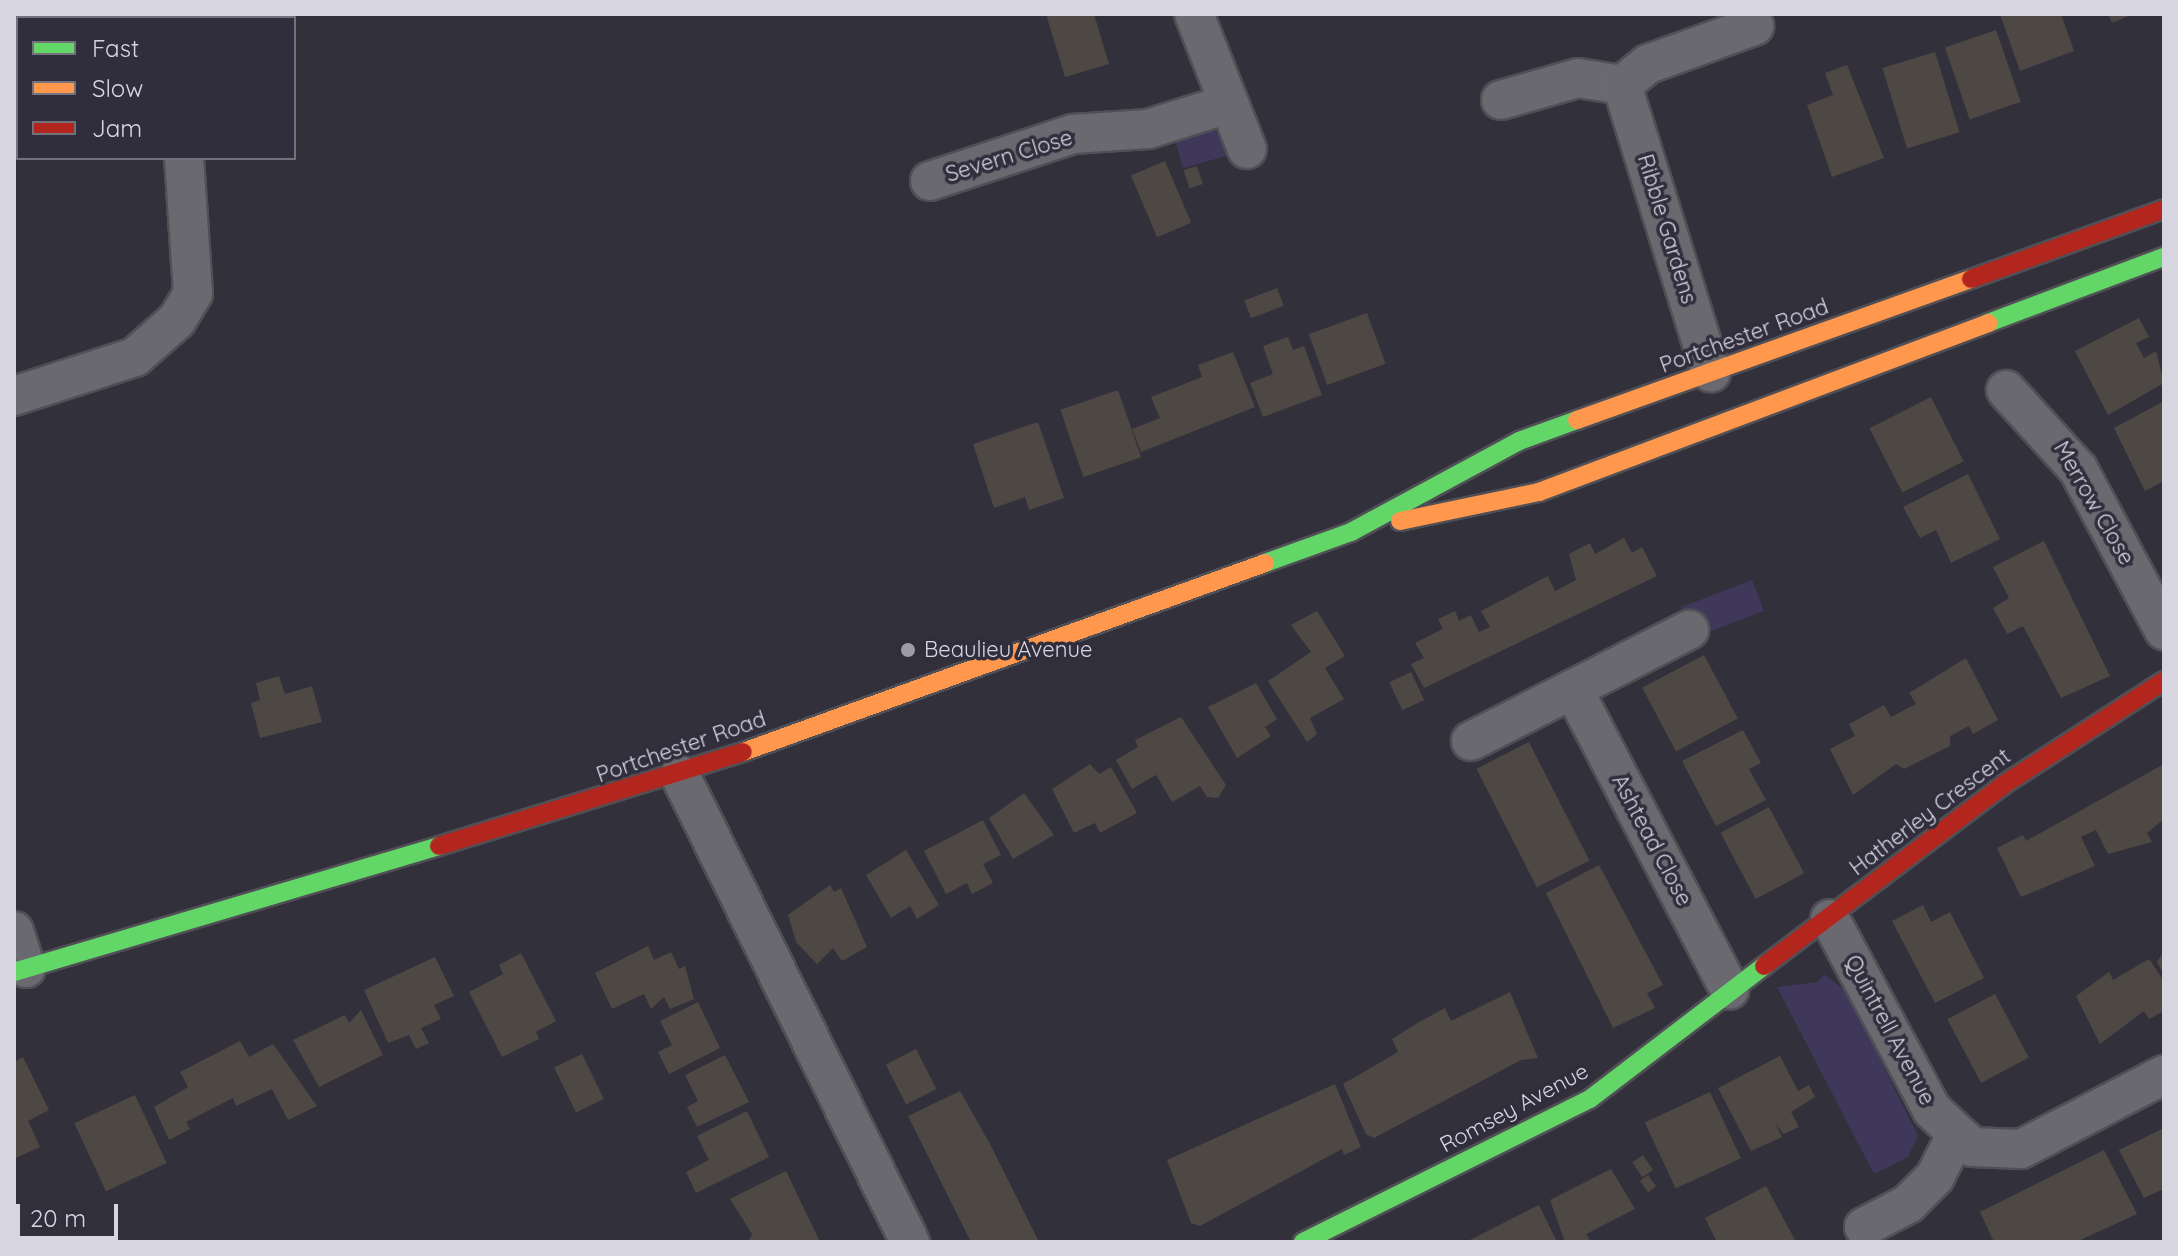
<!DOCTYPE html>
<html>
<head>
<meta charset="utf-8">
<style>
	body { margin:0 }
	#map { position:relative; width:2178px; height:1256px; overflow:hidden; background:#32303a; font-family:Quicksand,sans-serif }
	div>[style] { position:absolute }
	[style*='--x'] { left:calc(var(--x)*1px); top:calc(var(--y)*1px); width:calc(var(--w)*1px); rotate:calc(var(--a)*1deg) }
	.green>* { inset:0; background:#40385b; transform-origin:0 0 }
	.building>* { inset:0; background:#4e4844; transform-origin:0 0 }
	.roads { filter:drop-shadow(2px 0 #504f56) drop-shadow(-2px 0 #504f56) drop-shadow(0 2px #504f56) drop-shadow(0 -2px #504f56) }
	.street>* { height:38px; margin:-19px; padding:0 19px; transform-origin:19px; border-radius:19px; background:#6a696f }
	.fast>* { height:18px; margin:-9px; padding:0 9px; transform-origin:9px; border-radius:9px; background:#63d668 }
	.slow>* { height:18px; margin:-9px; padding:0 9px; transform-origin:9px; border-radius:9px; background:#ff974d }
	.jam>* { height:18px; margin:-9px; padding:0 9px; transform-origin:9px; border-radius:9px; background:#b3261e }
	.dots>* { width:22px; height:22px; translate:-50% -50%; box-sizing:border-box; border:4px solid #302d3d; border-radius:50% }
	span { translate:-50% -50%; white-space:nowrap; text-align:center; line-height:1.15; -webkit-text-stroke:7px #302d3d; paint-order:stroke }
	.street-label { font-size:22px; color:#d7d6e0 }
	.poi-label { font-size:22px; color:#d7d6e0 }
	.left { translate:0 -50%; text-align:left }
	.frame { position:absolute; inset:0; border:16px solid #d7d6e0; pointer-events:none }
	.legend { position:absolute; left:16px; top:16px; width:280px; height:144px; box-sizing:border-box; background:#302d3d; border:2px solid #73717e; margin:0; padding:10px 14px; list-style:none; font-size:24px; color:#d7d6e0 }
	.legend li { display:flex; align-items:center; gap:16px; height:40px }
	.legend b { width:40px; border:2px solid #73717e }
	.scale { position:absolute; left:16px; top:1204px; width:102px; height:36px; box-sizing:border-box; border:4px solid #d7d6e0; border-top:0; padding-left:10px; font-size:24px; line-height:28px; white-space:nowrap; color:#d7d6e0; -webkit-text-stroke:6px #302d3d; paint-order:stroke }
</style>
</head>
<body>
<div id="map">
	<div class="green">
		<i style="clip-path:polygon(1207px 127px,1221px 135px,1230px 155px,1183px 168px,1175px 141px)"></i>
		<i style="left:1752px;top:580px;width:33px;height:76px;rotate:69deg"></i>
		<i style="clip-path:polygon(1824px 974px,1847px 992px,1918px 1136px,1908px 1157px,1874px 1174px,1777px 987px,1818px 982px)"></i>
	</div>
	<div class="building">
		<i style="clip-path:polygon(1046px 14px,1094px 14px,1109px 64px,1065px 77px)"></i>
		<i style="clip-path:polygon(2000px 14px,2061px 14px,2074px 51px,2020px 71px)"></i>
		<i style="clip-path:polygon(2108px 14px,2133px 14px,2112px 23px)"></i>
		<i style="left:1996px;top:30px;width:76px;height:54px;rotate:71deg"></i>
		<i style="left:1935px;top:52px;width:84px;height:55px;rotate:73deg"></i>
		<i style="clip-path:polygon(1847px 65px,1884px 158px,1832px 177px,1807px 105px,1833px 95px,1825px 73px)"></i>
		<i style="left:1165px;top:161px;width:67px;height:37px;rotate:67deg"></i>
		<i style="left:1197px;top:166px;width:19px;height:14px;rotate:72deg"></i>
		<i style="left:1277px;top:288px;width:19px;height:35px;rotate:69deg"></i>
		<i style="left:1367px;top:313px;width:54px;height:62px;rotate:70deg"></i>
		<i style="clip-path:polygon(2139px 318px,2149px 337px,2136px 343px,2144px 358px,2156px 351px,2164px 383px,2108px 415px,2075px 351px)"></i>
		<i style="clip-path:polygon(1288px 337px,1293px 350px,1304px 346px,1322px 395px,1263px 417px,1250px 383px,1273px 374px,1263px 346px)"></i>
		<i style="clip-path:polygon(1233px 352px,1255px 407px,1141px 452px,1132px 429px,1160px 418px,1151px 397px,1202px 377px,1198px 365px)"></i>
		<i style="left:1118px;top:390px;width:71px;height:61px;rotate:71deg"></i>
		<i style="left:1931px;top:397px;width:72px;height:69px;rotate:63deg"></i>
		<i style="clip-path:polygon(2164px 401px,2164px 481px,2145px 491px,2114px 428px)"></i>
		<i style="clip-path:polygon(1038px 422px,1064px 498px,1029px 510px,1025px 497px,994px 508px,973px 444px)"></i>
		<i style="clip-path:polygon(1968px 474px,2000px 539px,1951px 563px,1936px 530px,1920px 538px,1903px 507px)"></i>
		<i style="clip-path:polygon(1624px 538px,1632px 553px,1642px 547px,1657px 576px,1424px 688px,1411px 664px,1424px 658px,1415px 643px,1443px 629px,1438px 619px,1455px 611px,1459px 621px,1471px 615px,1479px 632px,1490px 627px,1481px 611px,1548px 576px,1555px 591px,1576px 580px,1569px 554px,1590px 543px,1595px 554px)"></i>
		<i style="clip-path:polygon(2044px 541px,2110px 676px,2061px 698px,2023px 626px,2007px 634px,1993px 608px,2009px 598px,1993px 567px)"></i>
		<i style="clip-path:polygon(1317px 611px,1345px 656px,1325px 668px,1344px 699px,1310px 718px,1317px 734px,1307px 742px,1268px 681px,1311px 652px,1291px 625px)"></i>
		<i style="left:1704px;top:655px;width:72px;height:70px;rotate:62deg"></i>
		<i style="clip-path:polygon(1966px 658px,1998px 720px,1973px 734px,1969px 726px,1950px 736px,1950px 746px,1904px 769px,1896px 764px,1853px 795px,1830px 749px,1855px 736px,1849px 724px,1884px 705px,1891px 717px,1916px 704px,1909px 693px)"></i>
		<i style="left:1411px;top:672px;width:31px;height:24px;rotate:65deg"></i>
		<i style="clip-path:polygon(279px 676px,285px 694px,312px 686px,322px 722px,260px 738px,251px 703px,260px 700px,256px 683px)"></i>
		<i style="clip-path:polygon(1256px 683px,1277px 719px,1265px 727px,1271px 736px,1237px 758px,1208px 707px)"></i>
		<i style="clip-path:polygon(1181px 717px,1226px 785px,1218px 798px,1207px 797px,1200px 786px,1172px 802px,1156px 775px,1132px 789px,1116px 760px,1138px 747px,1135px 740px)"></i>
		<i style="clip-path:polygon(1743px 730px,1761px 763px,1749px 769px,1766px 800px,1716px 826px,1682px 761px)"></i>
		<i style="left:1529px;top:742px;width:133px;height:59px;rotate:63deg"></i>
		<i style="clip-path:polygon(1090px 764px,1099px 774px,1111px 767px,1137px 813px,1100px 833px,1095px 823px,1074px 833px,1052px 789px)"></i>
		<i style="clip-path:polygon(2164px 764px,2164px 819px,2147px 833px,2152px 842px,2108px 854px,2096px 830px,2081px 837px,2095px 866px,2021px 897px,1997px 848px,2023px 835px,2026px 841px)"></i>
		<i style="clip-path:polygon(1024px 793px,1054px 835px,1013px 859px,989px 818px)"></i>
		<i style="left:1769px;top:807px;width:75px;height:55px;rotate:62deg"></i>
		<i style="clip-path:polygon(983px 820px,1001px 855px,983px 864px,993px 883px,972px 894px,967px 883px,946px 894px,924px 851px)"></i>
		<i style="clip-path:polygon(906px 850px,939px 905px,917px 919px,910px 906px,891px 918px,866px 875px)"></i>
		<i style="clip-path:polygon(1599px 865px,1663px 985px,1647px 993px,1655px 1008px,1613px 1028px,1546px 893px)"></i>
		<i style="clip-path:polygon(830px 885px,834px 892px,841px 888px,867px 947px,842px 961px,833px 948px,817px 964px,796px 942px,788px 915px)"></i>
		<i style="clip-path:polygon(1923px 905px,1931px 922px,1950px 912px,1984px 978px,1935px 1003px,1892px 921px)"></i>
		<i style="clip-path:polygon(648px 946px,654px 960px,671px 952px,679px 969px,685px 966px,694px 999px,670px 1009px,664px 997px,651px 1009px,644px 994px,612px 1009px,595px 973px)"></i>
		<i style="clip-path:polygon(2164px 951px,2164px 975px,2157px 962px)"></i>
		<i style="clip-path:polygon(521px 953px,556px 1021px,536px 1032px,539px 1039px,502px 1057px,469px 992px,503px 974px,499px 965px)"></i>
		<i style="clip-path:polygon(435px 957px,454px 996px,434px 1005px,441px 1019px,421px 1028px,429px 1043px,416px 1049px,409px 1035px,388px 1043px,364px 990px)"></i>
		<i style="clip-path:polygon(2149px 959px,2164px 981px,2164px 1011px,2149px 1019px,2144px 1011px,2100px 1044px,2076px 996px,2109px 972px,2113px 980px)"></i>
		<i style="clip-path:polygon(1510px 992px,1538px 1058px,1521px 1060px,1374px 1138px,1366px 1134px,1343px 1084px,1398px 1052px,1392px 1039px,1419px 1022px,1445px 1008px,1451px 1021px)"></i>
		<i style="left:1995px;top:994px;width:72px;height:54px;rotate:62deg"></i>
		<i style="clip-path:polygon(698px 1002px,720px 1048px,669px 1074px,658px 1052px,672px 1045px,660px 1021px)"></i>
		<i style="clip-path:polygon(361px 1010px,383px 1055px,319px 1087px,293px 1040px,345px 1015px,349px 1023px)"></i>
		<i style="clip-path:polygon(240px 1041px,249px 1057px,273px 1044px,317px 1106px,288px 1120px,272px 1089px,236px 1106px,233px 1098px,186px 1122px,190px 1129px,169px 1140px,154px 1107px,188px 1087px,180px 1072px)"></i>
		<i style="left:916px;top:1049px;width:45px;height:34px;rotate:63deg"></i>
		<i style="left:582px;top:1054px;width:50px;height:31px;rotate:64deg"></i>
		<i style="clip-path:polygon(725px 1055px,749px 1102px,697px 1127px,687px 1107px,698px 1101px,685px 1075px)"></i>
		<i style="clip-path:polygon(1780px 1056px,1798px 1091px,1809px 1085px,1815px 1097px,1791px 1112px,1799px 1127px,1783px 1134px,1775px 1122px,1782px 1137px,1751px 1151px,1718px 1088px)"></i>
		<i style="clip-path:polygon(23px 1057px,49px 1110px,28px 1121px,40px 1147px,14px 1159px,14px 1062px)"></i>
		<i style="clip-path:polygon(1335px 1084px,1361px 1147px,1344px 1155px,1342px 1149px,1200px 1226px,1191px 1223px,1167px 1160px)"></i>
		<i style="clip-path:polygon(960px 1091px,990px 1144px,1039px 1242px,971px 1242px,908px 1116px)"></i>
		<i style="left:1710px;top:1092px;width:73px;height:72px;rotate:65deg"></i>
		<i style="left:135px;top:1095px;width:75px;height:67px;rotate:65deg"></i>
		<i style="clip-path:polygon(747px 1111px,769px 1157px,696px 1193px,686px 1172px,709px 1160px,697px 1136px)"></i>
		<i style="clip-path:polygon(2164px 1128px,2164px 1189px,2144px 1198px,2119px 1150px)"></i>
		<i style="clip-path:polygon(2104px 1150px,2137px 1214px,2076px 1242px,1994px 1242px,1980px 1212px)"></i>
		<i style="left:1643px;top:1155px;width:18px;height:13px;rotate:56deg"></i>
		<i style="clip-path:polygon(1611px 1169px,1635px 1209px,1586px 1234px,1591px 1242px,1565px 1242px,1550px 1200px)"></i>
		<i style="clip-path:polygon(786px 1171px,820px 1242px,748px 1242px,752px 1234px,730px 1199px)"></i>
		<i style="left:1648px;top:1175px;width:14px;height:10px;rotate:54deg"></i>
		<i style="clip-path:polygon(1766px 1186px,1796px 1242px,1717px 1242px,1705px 1218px)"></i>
		<i style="clip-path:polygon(1539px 1205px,1557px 1242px,1466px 1242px)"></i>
	</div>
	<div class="roads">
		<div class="street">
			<i style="--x:128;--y:14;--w:15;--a:16"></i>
			<i style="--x:1194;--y:14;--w:145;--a:68.6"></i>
			<i style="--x:225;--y:18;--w:8;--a:-30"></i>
			<i style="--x:1622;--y:85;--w:33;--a:-39"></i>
			<i style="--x:1648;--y:64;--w:113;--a:-19.7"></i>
			<i style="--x:1501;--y:100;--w:80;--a:-15.9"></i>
			<i style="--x:1578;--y:78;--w:45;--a:9"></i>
			<i style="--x:1622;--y:85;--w:301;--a:72.8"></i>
			<i style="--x:930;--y:181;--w:151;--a:-18.2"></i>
			<i style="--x:1073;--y:134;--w:75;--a:-3.8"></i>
			<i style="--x:1148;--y:129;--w:84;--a:-17.4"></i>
			<i style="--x:2006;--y:390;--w:107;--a:47.7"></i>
			<i style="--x:2078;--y:469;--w:183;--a:61.9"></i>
			<i style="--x:14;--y:396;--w:127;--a:-17.9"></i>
			<i style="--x:135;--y:357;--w:56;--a:-41.4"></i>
			<i style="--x:177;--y:320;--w:31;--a:-59"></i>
			<i style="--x:193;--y:293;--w:135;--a:-93.8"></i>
			<i style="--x:1573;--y:689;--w:339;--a:62.5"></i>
			<i style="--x:1471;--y:741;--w:245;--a:-27"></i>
			<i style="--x:680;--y:775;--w:521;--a:63.78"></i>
			<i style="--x:1830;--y:919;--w:217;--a:61.9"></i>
			<i style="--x:1932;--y:1110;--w:54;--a:42.8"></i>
			<i style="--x:1972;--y:1147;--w:49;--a:2.3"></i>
			<i style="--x:2021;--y:1149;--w:161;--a:-27.4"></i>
			<i style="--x:14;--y:931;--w:39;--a:72"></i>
			<i style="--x:1864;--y:1227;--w:50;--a:-27.6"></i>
			<i style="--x:1908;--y:1204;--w:38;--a:-45"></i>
			<i style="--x:1935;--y:1177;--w:45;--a:-63.4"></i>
		</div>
		<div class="fast">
			<i style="--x:1988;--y:323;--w:188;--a:-20.6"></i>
			<i style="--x:1265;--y:563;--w:91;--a:-19.8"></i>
			<i style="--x:1351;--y:532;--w:191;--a:-28.4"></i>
			<i style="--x:1519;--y:441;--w:62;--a:-19.9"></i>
			<i style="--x:14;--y:972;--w:443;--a:-16.5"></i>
			<i style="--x:1303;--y:1242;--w:321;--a:-26.5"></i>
			<i style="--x:1590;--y:1099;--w:219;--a:-37.4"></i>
		</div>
		<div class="slow">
			<i style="--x:1577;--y:420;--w:418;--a:-19.7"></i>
			<i style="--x:1400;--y:521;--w:142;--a:-11.8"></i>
			<i style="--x:1539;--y:492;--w:480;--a:-20.6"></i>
			<i style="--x:743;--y:752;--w:555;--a:-19.9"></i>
		</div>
		<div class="jam">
			<i style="--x:1971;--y:279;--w:205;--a:-19.9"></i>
			<i style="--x:439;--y:846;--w:318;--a:-17.2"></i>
			<i style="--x:1764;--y:966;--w:300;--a:-37.1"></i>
			<i style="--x:2003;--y:785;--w:192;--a:-32.9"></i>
		</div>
	</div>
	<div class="dots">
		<i style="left:908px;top:650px;background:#9d9ca6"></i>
	</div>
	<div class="street-label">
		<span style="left:1009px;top:156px;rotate:-17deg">Severn Close</span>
		<span style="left:1667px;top:229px;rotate:73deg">Ribble Gardens</span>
		<span style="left:1744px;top:336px;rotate:-20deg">Portchester Road</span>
		<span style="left:2094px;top:503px;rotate:60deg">Merrow Close</span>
		<span style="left:681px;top:747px;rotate:-19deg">Portchester Road</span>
		<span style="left:1930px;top:812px;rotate:-37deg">Hatherley Crescent</span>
		<span style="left:1652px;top:840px;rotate:62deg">Ashtead Close</span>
		<span style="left:1890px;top:1030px;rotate:62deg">Quintrell Avenue</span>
		<span style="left:1514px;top:1108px;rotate:-28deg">Romsey Avenue</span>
	</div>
	<div class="poi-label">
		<span class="left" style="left:924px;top:650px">Beaulieu Avenue</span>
	</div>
	<div class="frame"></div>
	<ul class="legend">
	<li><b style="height:10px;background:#63d668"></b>Fast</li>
	<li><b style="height:10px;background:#ff974d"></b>Slow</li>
	<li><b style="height:10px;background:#b3261e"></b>Jam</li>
	</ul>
	<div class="scale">20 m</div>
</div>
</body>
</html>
